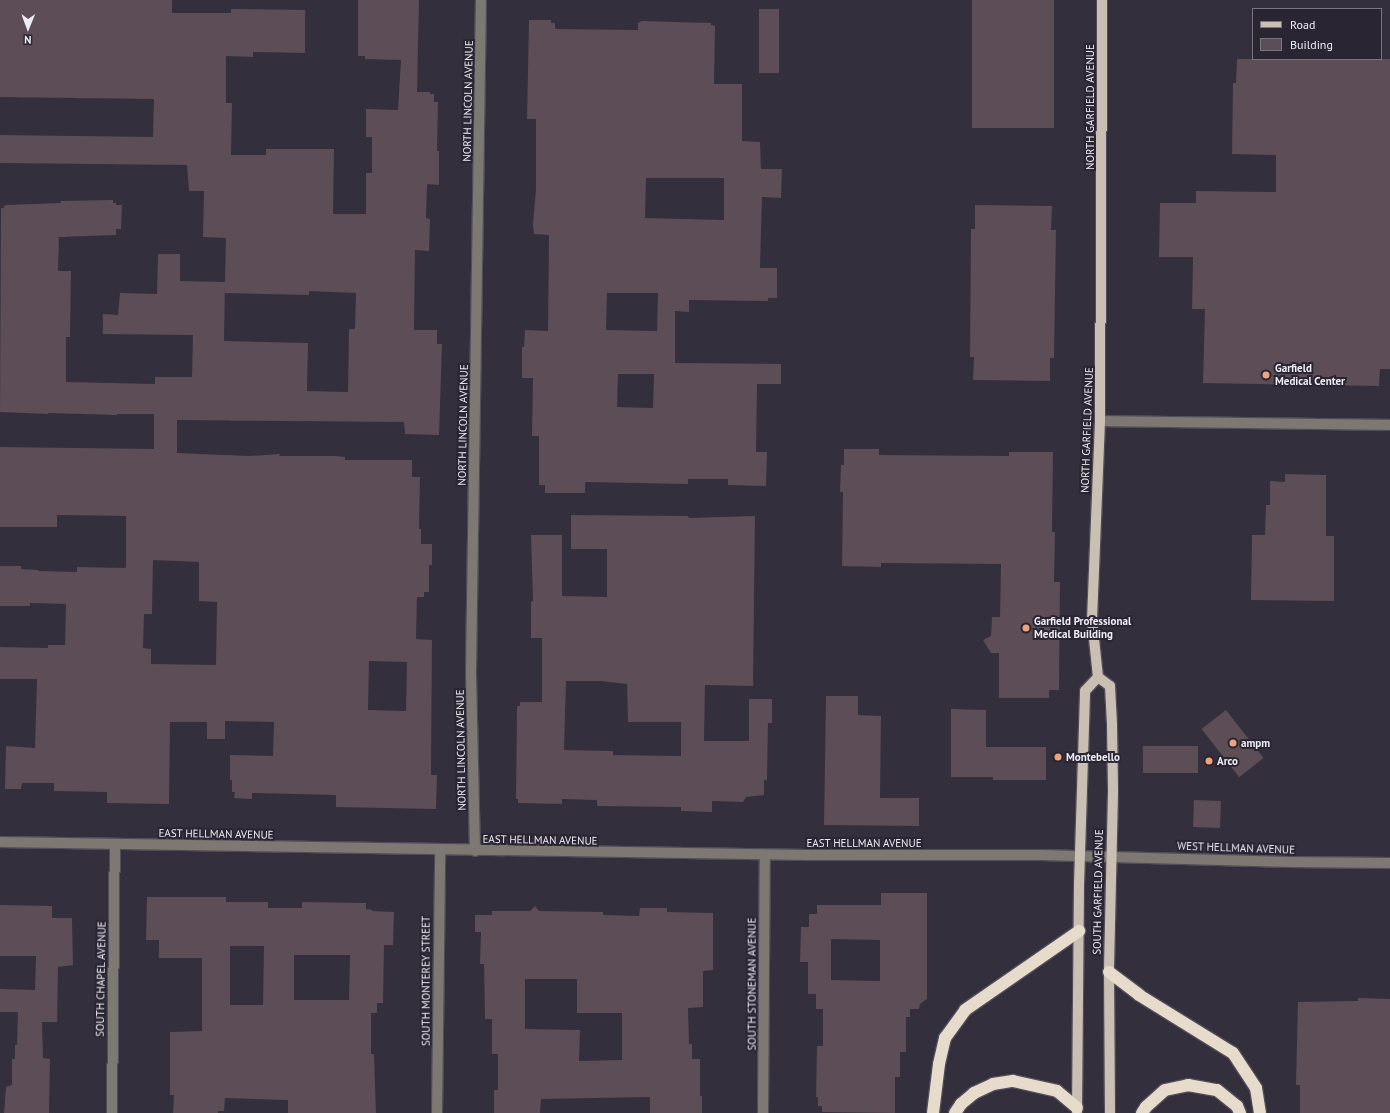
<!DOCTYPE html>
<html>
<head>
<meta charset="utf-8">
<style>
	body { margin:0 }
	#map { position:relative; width:1390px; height:1113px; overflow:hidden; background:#332f3c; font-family:"PT Sans",sans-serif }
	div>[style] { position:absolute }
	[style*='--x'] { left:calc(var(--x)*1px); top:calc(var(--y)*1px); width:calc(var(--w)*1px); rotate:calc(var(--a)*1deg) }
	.building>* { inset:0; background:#5c4d57; transform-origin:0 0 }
	.roads { filter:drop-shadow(1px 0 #514d5a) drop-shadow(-1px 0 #514d5a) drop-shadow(0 1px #514d5a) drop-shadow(0 -1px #514d5a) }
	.minor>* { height:10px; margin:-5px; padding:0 5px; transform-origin:5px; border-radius:5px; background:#7d7872 }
	.major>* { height:10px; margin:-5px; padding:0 5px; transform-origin:5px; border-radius:5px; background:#c9bfb2 }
	.highway>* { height:12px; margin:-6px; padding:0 6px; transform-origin:6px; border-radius:6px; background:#e7dbcb }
	.dots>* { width:11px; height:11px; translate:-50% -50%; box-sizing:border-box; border:2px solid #292532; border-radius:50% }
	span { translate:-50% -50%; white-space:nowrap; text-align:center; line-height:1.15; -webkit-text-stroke:4px #292532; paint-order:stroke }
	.street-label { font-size:11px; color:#eeecf5 }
	.poi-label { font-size:11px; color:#eeecf5; font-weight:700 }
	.left { translate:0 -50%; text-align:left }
	.legend { position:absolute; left:1252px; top:8px; width:130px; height:52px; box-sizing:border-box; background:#292532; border:1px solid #787580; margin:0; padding:5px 7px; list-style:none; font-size:12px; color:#eeecf5 }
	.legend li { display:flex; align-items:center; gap:8px; height:20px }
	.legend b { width:20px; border:1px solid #787580 }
	.north { position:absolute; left:8px; top:8px; width:40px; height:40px; -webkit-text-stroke:3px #292532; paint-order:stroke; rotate:181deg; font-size:11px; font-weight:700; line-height:16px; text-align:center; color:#eeecf5 }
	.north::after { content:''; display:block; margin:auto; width:14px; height:18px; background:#eeecf5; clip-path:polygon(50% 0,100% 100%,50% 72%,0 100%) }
</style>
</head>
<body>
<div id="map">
	<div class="building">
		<i style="clip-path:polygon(evenodd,0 0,172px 0,172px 13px,231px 13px,231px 9px,305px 10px,305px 53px,253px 52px,253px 57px,226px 56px,226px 103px,232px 103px,231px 155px,266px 155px,266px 149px,334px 149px,333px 214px,366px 214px,366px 173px,372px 173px,372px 137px,366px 137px,366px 109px,398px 110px,401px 60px,365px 59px,365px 56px,358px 56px,358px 0,419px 0,417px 92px,430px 92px,430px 94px,434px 94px,434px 102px,438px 102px,437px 151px,439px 151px,439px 185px,427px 184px,426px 218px,430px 219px,429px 251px,415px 250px,414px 330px,437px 330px,437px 344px,442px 344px,439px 435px,405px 434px,404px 422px,177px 420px,177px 453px,248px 456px,280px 454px,279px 456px,335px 456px,345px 457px,345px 460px,412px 460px,412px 477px,420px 477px,419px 529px,421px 529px,421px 544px,432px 544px,432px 565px,429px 565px,429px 592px,424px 592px,424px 597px,417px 597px,416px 639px,432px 640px,431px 775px,437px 775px,436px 809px,336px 807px,336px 795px,252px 793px,252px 799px,234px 798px,235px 792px,232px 792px,232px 780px,230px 780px,230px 755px,273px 756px,274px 722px,225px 721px,225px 739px,207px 739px,207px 722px,170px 722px,169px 804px,107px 803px,107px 792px,54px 791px,54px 783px,22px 783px,21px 789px,5px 789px,6px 746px,35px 748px,37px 679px,0 679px,0 647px,48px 648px,48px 645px,65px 645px,66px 604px,30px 603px,30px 606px,0 606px,0 566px,21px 566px,21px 569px,38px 570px,38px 571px,77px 572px,77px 567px,125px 568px,126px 567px,126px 516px,57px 515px,57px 527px,0 527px,0 447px,154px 449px,154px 414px,117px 414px,117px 415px,48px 413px,48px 414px,0 412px,1px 208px,4px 208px,4px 206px,7px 205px,61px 203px,61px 201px,113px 200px,113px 203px,116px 203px,116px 205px,122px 205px,121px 229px,116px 229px,116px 235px,59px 237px,58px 271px,71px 271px,70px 337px,66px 337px,66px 382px,155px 384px,155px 377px,192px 377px,193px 335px,103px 334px,103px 314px,118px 315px,120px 293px,157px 294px,158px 254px,180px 254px,180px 281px,225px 282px,226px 238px,203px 237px,204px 191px,189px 191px,187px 165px,0 163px,0 135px,153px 137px,154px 99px,0 97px,0 0,225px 282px,225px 293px,309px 295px,309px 291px,356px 293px,355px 329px,349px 329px,348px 392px,307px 391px,308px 343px,224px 341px,225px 282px,0 0,153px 560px,199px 562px,199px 601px,217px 602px,216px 665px,151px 664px,151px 649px,143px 648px,144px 614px,152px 614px,153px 560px,0 0,369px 661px,407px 662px,406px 711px,368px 710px,369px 661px)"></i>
		<i style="left:972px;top:0;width:82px;height:128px"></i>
		<i style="left:759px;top:9px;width:20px;height:64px"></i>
		<i style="clip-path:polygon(evenodd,529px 20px,551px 20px,551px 23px,555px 23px,555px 29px,638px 30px,638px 23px,642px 21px,711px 23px,711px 25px,715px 26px,714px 84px,742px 84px,742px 141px,760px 142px,761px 169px,782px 169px,781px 198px,762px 197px,760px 268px,777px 268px,777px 298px,768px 298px,768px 301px,689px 300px,689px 312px,675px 311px,675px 363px,781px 364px,781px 384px,757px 384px,756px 452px,767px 452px,766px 486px,728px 485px,728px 479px,688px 479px,688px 484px,585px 482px,585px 493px,545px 493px,545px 485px,539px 485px,539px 436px,532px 436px,533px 378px,522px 378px,522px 347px,524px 347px,525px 330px,548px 331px,549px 235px,534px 234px,533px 225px,536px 189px,536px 119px,527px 119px,529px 20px,646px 178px,724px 178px,724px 220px,645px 218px,646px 178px,529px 20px,607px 293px,658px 293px,657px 331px,606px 330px,607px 293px,529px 20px,618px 374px,654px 374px,653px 408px,617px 407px,618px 374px)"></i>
		<i style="clip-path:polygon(1237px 59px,1390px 59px,1390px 369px,1380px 369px,1379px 386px,1203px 383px,1205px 309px,1192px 309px,1193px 257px,1159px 257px,1160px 203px,1196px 203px,1196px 191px,1276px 192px,1276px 155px,1232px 154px,1233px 83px,1236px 83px)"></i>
		<i style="clip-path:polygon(975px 205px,1052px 206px,1051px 230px,1056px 230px,1054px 358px,1050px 358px,1050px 381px,973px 380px,974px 357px,970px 357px,971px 229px,975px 229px)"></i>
		<i style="clip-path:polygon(844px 449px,879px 449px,879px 455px,1009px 456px,1009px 452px,1053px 452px,1052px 532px,1055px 532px,1054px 582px,1060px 582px,1059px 690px,1049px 690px,1049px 698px,999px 698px,999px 653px,991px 653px,983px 640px,991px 636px,992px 617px,1000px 617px,1001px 564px,881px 563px,881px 567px,842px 566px,843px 492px,840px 492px,841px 465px,844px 465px)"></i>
		<i style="clip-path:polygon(1285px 474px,1326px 475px,1326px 536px,1334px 536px,1334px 601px,1251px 600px,1252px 535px,1265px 535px,1266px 505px,1270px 505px,1270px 481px,1285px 482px)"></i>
		<i style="clip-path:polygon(evenodd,571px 515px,688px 516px,689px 518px,755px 516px,753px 686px,705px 685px,704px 741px,749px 741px,749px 699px,772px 699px,772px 723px,768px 723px,767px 780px,764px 780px,764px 795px,746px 797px,743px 802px,712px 801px,712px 812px,681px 811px,681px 807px,597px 806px,597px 800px,562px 799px,562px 804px,518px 803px,518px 799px,516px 799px,517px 706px,520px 706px,520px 702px,542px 702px,542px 638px,531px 638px,531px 602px,533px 601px,531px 535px,562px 535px,562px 596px,607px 597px,607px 549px,571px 549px,571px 515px,566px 681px,600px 681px,627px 684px,628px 722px,681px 722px,681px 756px,613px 755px,613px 751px,564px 750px,566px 681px)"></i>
		<i style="clip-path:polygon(826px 696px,858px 696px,858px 715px,881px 716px,880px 798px,919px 798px,919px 826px,824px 825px)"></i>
		<i style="clip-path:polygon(951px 709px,986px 710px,986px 747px,1046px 747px,1046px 780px,993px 780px,993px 777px,951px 777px)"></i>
		<i style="left:1226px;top:710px;width:61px;height:31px;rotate:52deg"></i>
		<i style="left:1143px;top:746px;width:55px;height:27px"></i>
		<i style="left:1194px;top:800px;width:27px;height:27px;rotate:2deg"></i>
		<i style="clip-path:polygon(evenodd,881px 893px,927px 893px,927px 999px,920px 1004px,919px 1009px,910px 1009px,910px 1017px,906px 1017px,906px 1052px,900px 1052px,900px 1077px,895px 1077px,895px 1113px,822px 1112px,822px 1106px,818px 1106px,818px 1097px,816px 1097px,817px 1046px,823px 1046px,823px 1009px,816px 1009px,816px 994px,808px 994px,808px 962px,800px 962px,801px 927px,809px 927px,809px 914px,817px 914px,817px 905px,881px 905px,881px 893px,831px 939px,880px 940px,880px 981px,831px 980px,831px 939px)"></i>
		<i style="clip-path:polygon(evenodd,147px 897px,226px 897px,226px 902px,268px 902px,268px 908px,302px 908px,302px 902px,366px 903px,366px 909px,372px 910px,372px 911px,394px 912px,393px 945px,384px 945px,383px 1003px,377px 1003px,377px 1013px,371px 1013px,371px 1054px,374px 1054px,376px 1113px,288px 1113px,288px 1100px,225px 1098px,224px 1111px,218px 1111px,218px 1113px,173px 1113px,174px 1095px,170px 1095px,170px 1032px,202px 1031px,202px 958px,159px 958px,159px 940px,146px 940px,147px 897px,230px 946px,264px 946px,263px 1005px,230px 1005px,230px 946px,147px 897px,294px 955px,350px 955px,349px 1000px,294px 1000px,294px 955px)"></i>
		<i style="clip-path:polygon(0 905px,52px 906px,52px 918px,72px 918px,73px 965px,58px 967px,57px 1022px,42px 1022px,43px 1058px,50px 1059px,49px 1113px,4px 1113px,6px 1087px,12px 1085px,12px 1059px,15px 1059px,15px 1045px,17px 1045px,18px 1012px,0 1012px,0 989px,35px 990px,36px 956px,0 956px)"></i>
		<i style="clip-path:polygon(evenodd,535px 906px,539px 911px,603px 912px,603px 915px,639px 916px,640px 908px,667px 908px,667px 912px,713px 913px,713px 970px,703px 971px,703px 1007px,688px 1008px,689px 1044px,692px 1044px,692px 1059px,700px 1059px,700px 1096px,702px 1096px,702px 1113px,650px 1113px,650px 1097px,541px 1099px,540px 1113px,494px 1113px,494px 1090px,498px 1090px,498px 1054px,492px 1054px,492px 1019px,485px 1019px,484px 964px,480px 964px,481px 932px,475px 932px,475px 915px,492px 915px,492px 911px,530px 911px,535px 906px,525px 979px,577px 979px,577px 1013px,622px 1013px,622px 1060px,579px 1061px,580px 1030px,525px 1029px,525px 979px)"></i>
		<i style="clip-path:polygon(1358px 998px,1390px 999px,1390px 1113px,1300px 1113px,1300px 1085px,1296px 1085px,1298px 1002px,1358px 1001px)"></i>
	</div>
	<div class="roads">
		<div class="minor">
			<i style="--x:1100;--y:421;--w:290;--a:0.8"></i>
			<i style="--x:0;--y:842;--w:807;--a:0.92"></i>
			<i style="--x:807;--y:855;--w:234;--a:0"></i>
			<i style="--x:1041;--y:855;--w:249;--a:1.6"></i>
			<i style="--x:1290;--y:862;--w:100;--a:0.6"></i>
			<i style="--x:475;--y:851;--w:180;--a:-91.3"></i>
			<i style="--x:471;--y:671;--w:671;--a:-89.15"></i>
			<i style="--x:112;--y:1113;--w:269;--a:-89.4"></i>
			<i style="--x:437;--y:1113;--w:263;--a:-89.3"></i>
			<i style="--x:763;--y:1113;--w:258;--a:-89.6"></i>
		</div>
		<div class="major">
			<i style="--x:1098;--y:677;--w:15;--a:37"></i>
			<i style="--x:1110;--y:686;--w:39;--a:87"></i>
			<i style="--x:1112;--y:725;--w:67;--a:89.1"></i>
			<i style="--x:1113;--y:792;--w:180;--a:91.3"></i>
			<i style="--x:1109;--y:972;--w:141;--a:89.6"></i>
			<i style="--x:1077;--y:1113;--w:228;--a:-89.5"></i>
			<i style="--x:1079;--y:885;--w:194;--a:-88.2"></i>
			<i style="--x:1085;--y:691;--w:19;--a:-47"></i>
			<i style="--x:1098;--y:677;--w:57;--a:-96"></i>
			<i style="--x:1092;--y:620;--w:199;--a:-87.7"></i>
			<i style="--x:1100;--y:421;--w:421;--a:-89.7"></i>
		</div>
		<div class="highway">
			<i style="--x:1109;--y:972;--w:38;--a:37"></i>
			<i style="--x:1139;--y:995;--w:110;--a:31.7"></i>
			<i style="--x:1233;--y:1053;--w:42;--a:56.7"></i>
			<i style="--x:1256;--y:1088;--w:25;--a:81"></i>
			<i style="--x:933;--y:1113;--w:49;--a:-83"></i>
			<i style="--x:939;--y:1064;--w:27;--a:-77"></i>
			<i style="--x:945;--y:1038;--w:34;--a:-54"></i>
			<i style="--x:965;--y:1010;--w:139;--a:-34.7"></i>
			<i style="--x:955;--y:1113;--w:11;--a:-56"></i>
			<i style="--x:961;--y:1104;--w:17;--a:-40"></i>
			<i style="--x:974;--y:1093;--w:21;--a:-25"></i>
			<i style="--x:993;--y:1084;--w:20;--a:-9"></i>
			<i style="--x:1013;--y:1081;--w:45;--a:12.8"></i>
			<i style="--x:1057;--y:1091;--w:26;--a:40"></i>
			<i style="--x:1142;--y:1113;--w:7;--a:-56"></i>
			<i style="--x:1146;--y:1107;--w:25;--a:-42"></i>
			<i style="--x:1165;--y:1090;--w:24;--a:-12"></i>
			<i style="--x:1188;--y:1085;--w:29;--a:10"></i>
			<i style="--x:1217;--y:1090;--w:26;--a:39"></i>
			<i style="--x:1237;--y:1106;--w:8;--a:67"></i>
		</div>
	</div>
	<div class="dots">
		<i style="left:1266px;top:375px;background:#f0a27a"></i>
		<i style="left:1026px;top:628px;background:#f0a27a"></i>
		<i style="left:1233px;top:743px;background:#f0a27a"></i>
		<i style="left:1058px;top:757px;background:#f0a27a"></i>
		<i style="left:1209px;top:761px;background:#f0a27a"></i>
	</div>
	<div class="street-label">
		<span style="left:468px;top:101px;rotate:-89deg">NORTH LINCOLN AVENUE</span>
		<span style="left:1090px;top:107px;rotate:-90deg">NORTH GARFIELD AVENUE</span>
		<span style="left:463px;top:425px;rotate:-89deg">NORTH LINCOLN AVENUE</span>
		<span style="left:1087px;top:430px;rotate:-88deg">NORTH GARFIELD AVENUE</span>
		<span style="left:461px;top:750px;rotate:-91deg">NORTH LINCOLN AVENUE</span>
		<span style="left:216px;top:834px;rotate:1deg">EAST HELLMAN AVENUE</span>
		<span style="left:540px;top:840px;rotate:1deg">EAST HELLMAN AVENUE</span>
		<span style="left:864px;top:843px">EAST HELLMAN AVENUE</span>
		<span style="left:1236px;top:848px;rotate:2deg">WEST HELLMAN AVENUE</span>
		<span style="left:1098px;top:892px;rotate:-89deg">SOUTH GARFIELD AVENUE</span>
		<span style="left:101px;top:979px;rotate:-89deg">SOUTH CHAPEL AVENUE</span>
		<span style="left:426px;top:981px;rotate:-90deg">SOUTH MONTEREY STREET</span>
		<span style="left:752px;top:984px;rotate:-90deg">SOUTH STONEMAN AVENUE</span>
	</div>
	<div class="poi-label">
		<span class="left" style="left:1275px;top:375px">Garfield<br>Medical Center</span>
		<span class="left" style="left:1034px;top:628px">Garfield Professional<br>Medical Building</span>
		<span class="left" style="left:1241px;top:743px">ampm</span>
		<span class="left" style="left:1066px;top:757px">Montebello</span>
		<span class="left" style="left:1217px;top:761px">Arco</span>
	</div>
	<ul class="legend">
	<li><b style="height:5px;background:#c9bfb2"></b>Road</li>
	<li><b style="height:11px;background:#5c4d57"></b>Building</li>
	</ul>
	<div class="north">N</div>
</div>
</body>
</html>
